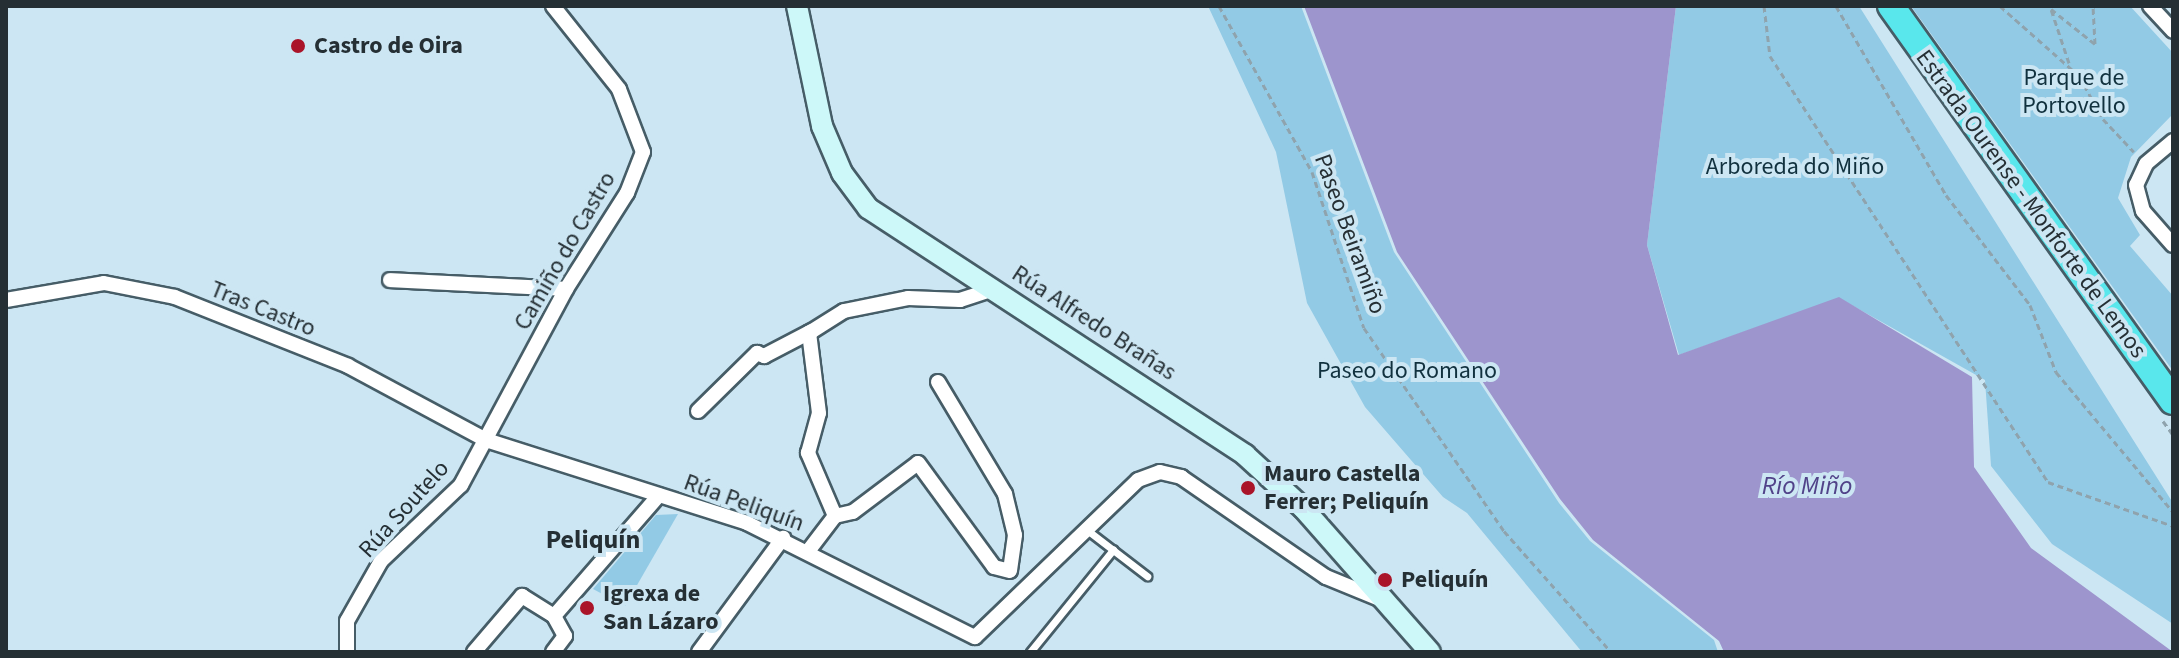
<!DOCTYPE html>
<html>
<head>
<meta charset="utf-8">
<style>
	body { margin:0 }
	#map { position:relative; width:2179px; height:658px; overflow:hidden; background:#cce6f3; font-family:"Source Sans 3",sans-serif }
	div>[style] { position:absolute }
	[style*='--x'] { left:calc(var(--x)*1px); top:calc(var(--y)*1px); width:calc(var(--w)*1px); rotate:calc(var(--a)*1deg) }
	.green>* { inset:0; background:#92cae5 }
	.water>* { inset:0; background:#9d95cd }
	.path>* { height:3px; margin-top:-1.5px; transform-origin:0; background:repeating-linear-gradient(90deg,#8fa3ad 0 6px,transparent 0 10px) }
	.roads { filter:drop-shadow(2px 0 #465d67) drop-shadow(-2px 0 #465d67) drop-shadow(0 2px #465d67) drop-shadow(0 -2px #465d67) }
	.lane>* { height:7px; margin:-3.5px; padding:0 3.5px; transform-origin:3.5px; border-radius:3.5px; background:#fff }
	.street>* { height:14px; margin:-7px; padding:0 7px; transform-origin:7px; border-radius:7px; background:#fff }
	.secondary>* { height:20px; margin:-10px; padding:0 10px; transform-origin:10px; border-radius:10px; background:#cdf8f9 }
	.highway>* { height:26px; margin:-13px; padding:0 13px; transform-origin:13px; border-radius:13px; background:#59e7ec }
	.dots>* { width:22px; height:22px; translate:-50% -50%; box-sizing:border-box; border:4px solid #cce6f3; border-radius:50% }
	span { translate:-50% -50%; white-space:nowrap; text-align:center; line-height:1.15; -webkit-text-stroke:8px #cce6f3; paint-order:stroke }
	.poi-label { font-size:24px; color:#252f34; font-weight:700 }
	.left { translate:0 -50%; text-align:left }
	.park-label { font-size:24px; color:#11313e }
	.street-label { font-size:24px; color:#252f34 }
	.water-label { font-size:26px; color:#514389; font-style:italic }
	.neighbourhood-label { font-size:26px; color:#252f34; font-weight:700 }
	.frame { position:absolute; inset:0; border:8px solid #252f34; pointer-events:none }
</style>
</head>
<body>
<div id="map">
	<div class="green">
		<i style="clip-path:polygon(1208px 6px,1301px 6px,1394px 252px,1559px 503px,1590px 541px,1714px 640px,1718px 652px,1582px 652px,1467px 513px,1443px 497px,1365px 407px,1307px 303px,1276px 152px)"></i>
		<i style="clip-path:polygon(1676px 6px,1859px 6px,2173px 503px,2173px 624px,2052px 544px,1991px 466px,1985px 380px,1839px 298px,1679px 355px,1647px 245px)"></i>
		<i style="clip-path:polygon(1911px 6px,2130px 6px,2173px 53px,2173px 114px,2131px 157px,2118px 198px,2140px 235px,2130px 246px,2173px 296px,2173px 371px)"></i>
		<i style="clip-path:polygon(678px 514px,625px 606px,593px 589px,656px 515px)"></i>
	</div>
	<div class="water">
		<i style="clip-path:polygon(1304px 6px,1676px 6px,1647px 245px,1678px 355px,1839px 297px,1972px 377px,1974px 467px,2031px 548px,2173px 652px,1724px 652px,1719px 641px,1593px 540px,1560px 499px,1397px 252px)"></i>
	</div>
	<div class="path">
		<i style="--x:1219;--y:6;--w:190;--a:60.7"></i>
		<i style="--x:1312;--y:172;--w:164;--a:71.6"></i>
		<i style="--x:1364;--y:328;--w:247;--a:55.4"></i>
		<i style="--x:1504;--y:531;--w:162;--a:48.5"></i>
		<i style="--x:1764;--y:6;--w:50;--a:83.2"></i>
		<i style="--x:1770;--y:56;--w:509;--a:56.87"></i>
		<i style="--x:2048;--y:482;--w:133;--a:19.4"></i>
		<i style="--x:1836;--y:6;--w:219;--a:59.8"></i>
		<i style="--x:1946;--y:195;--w:138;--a:52.6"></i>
		<i style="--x:2030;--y:305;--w:72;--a:68.8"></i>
		<i style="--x:2056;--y:372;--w:182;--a:50.1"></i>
		<i style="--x:2000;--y:6;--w:106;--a:41.5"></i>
		<i style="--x:2079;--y:76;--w:49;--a:60.8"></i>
		<i style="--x:2103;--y:119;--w:45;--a:46.8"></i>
		<i style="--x:2069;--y:63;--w:57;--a:-108.4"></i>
		<i style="--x:2051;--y:9;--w:56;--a:38.5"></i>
		<i style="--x:2095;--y:44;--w:38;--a:-93"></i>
		<i style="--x:2163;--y:421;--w:17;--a:54"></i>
	</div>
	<div class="roads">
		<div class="lane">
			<i style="--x:1087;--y:530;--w:76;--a:37.5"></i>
			<i style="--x:1030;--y:652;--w:132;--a:-50.9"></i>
		</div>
		<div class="street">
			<i style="--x:2150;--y:6;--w:34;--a:47"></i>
			<i style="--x:2173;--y:141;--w:35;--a:140"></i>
			<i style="--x:2146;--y:164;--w:23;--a:115"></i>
			<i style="--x:2136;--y:185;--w:27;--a:75"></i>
			<i style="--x:2143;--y:211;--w:45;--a:48.6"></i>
			<i style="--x:390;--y:280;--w:176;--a:2.9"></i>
			<i style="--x:6;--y:300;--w:99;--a:-9.8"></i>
			<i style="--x:104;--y:283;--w:72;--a:11.2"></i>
			<i style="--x:175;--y:297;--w:186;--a:21.7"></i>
			<i style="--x:348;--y:366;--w:157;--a:28.2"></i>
			<i style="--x:486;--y:440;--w:274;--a:17.6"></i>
			<i style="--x:747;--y:523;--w:255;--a:26.6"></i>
			<i style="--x:938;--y:382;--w:131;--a:59.1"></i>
			<i style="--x:1005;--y:494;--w:42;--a:76.3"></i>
			<i style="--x:1015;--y:535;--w:36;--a:98"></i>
			<i style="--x:698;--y:411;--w:83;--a:-44.5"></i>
			<i style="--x:757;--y:353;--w:8;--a:23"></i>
			<i style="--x:764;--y:356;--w:54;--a:-27.5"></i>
			<i style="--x:835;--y:516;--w:18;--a:-13"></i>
			<i style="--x:853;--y:512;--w:81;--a:-37"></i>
			<i style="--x:918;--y:463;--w:129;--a:53.8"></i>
			<i style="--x:994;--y:567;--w:16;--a:14"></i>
			<i style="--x:809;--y:550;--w:43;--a:-52.6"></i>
			<i style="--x:835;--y:516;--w:69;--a:-113.2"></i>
			<i style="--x:808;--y:453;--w:41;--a:-74.6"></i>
			<i style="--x:819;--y:413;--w:81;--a:-97.1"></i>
			<i style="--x:809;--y:333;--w:41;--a:-32.2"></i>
			<i style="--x:844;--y:311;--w:65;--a:-11.5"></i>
			<i style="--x:908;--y:298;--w:52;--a:2.2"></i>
			<i style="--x:960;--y:300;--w:36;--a:-18"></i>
			<i style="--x:554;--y:616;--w:160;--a:-49"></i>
			<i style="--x:975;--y:637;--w:226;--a:-43.9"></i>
			<i style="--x:1138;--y:480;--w:23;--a:-20"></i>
			<i style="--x:1160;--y:472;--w:22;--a:13"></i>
			<i style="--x:1181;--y:477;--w:176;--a:34.6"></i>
			<i style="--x:1326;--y:577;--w:58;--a:22.2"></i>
			<i style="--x:347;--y:652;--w:31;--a:-90"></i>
			<i style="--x:347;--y:621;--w:69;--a:-60.5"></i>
			<i style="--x:381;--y:561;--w:110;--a:-43.5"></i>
			<i style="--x:461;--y:485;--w:222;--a:-61.8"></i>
			<i style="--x:566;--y:289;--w:114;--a:-57.6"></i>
			<i style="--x:627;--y:193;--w:44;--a:-68.7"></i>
			<i style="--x:643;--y:152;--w:67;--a:-110.9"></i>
			<i style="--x:619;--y:89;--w:106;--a:-128.5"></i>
			<i style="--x:474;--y:652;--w:74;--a:-49.4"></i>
			<i style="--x:522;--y:596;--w:38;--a:32"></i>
			<i style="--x:553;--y:652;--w:20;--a:-53"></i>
			<i style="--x:565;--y:636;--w:23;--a:-119"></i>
			<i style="--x:699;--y:652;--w:142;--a:-53.6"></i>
		</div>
		<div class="secondary">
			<i style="--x:797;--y:6;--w:123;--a:78.2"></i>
			<i style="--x:822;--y:126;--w:51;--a:66.9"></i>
			<i style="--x:842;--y:173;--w:44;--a:53.4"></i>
			<i style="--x:868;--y:208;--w:451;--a:33.2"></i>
			<i style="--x:1245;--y:455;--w:79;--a:42.4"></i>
			<i style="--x:1303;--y:508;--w:192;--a:48.6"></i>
		</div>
		<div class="highway">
			<i style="--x:1891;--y:6;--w:485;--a:54.5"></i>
		</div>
	</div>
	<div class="dots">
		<i style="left:298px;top:46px;background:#aa1429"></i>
		<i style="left:1248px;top:488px;background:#aa1429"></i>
		<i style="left:1385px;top:580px;background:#aa1429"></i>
		<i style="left:587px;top:608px;background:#aa1429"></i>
	</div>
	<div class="poi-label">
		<span class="left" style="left:314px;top:46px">Castro de Oira</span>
		<span class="left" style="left:1264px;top:488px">Mauro Castella<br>Ferrer; Peliquín</span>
		<span class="left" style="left:1401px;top:580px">Peliquín</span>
		<span class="left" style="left:603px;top:608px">Igrexa de<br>San Lázaro</span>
	</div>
	<div class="park-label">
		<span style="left:2074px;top:92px">Parque de<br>Portovello</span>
		<span style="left:1795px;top:167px">Arboreda do Miño</span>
		<span style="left:1407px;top:371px">Paseo do Romano</span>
	</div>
	<div class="street-label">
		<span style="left:2031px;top:204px;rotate:54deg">Estrada Ourense - Monforte de Lemos</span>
		<span style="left:1350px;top:234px;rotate:70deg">Paseo Beiramiño</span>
		<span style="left:565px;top:251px;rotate:-60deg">Camiño do Castro</span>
		<span style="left:263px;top:309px;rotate:22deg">Tras Castro</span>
		<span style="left:1094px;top:323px;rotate:33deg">Rúa Alfredo Brañas</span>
		<span style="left:744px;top:503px;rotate:20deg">Rúa Peliquín</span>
		<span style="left:404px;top:509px;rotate:-48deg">Rúa Soutelo</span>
	</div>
	<div class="water-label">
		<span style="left:1807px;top:486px">Río Miño</span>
	</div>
	<div class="neighbourhood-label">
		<span style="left:593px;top:540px">Peliquín</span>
	</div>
	<div class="frame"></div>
</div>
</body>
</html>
